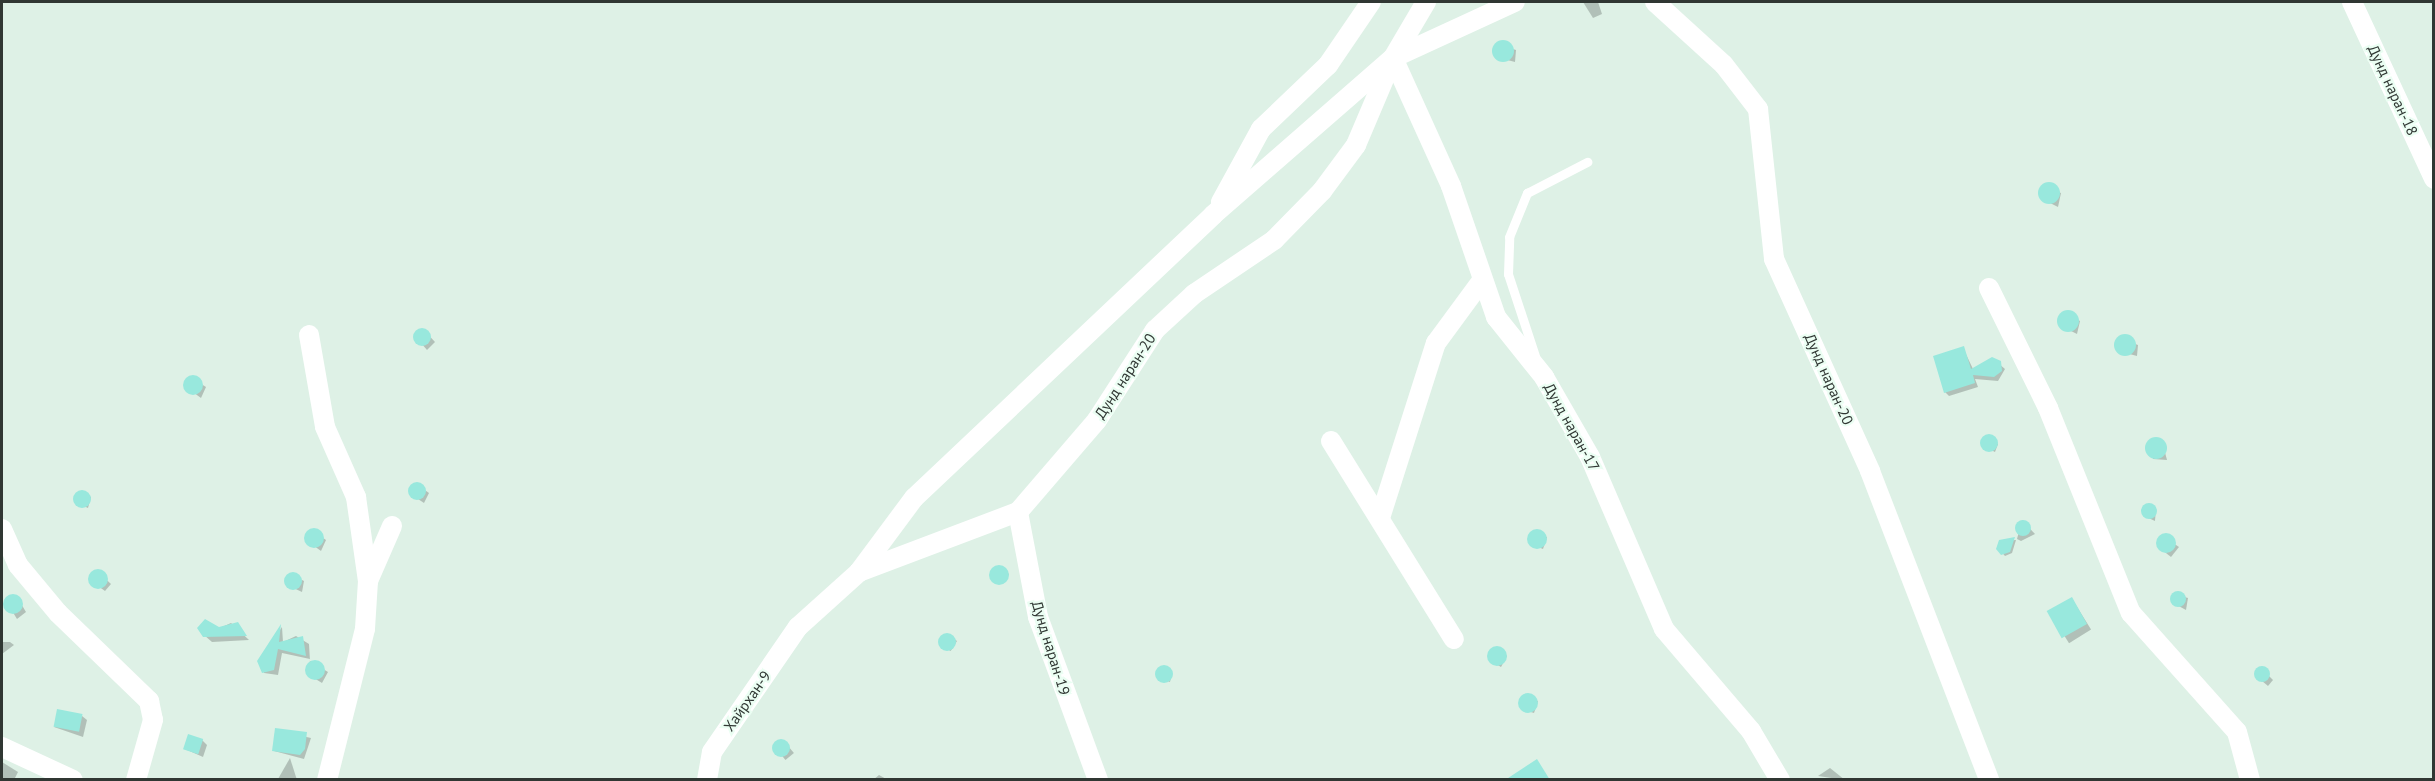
<!DOCTYPE html>
<html>
<head>
<meta charset="utf-8">
<style>
	body { margin:0 }
	#map { position:relative; width:2435px; height:781px; overflow:hidden; background:#def1e6; font-family:"PT Sans",sans-serif }
	div>[style] { position:absolute }
	[style*='--x'] { left:calc(var(--x)*1px); top:calc(var(--y)*1px); width:calc(var(--w)*1px); rotate:calc(var(--a)*1deg) }
	.shadow>* { inset:0; background:#0003; transform-origin:0 0 }
	.building>* { inset:0; background:#98e8dd; transform-origin:0 0 }
	.round { border-radius:50% }
	.service>* { height:9px; margin:-4.5px; padding:0 4.5px; transform-origin:4.5px; border-radius:4.5px; background:#fff }
	.minor>* { height:20px; margin:-10px; padding:0 10px; transform-origin:10px; border-radius:10px; background:#fff }
	span { translate:-50% -50%; white-space:nowrap; text-align:center; line-height:1.15; -webkit-text-stroke:4.5px #ebfef3; paint-order:stroke }
	.street-label { font-size:15px; color:#303733 }
	.frame { position:absolute; inset:0; border:3px solid #303733; pointer-events:none }
</style>
</head>
<body>
<div id="map">
	<div class="shadow">
		<i style="clip-path:polygon(1583px 2px,1598px 2px,1602px 14px,1593px 18px)"></i>
		<i style="clip-path:polygon(1498px 44px,1516px 50px,1515px 62px,1496px 57px)"></i>
		<i style="clip-path:polygon(2043px 187px,2061px 193px,2058px 207px,2042px 199px)"></i>
		<i style="clip-path:polygon(2065px 313px,2080px 321px,2077px 334px,2059px 325px)"></i>
		<i style="clip-path:polygon(424px 330px,435px 342px,427px 350px,415px 336px)"></i>
		<i style="clip-path:polygon(2119px 338px,2138px 345px,2137px 356px,2118px 351px)"></i>
		<i style="clip-path:polygon(1963px 348px,1973px 369px,1992px 358px,2005px 369px,1998px 381px,1975px 379px,1978px 387px,1949px 396px,1945px 392px)"></i>
		<i style="clip-path:polygon(192px 378px,206px 387px,201px 398px,186px 387px)"></i>
		<i style="clip-path:polygon(1987px 437px,1998px 444px,1995px 452px,1983px 446px)"></i>
		<i style="clip-path:polygon(2162px 441px,2167px 460px,2153px 459px,2150px 442px)"></i>
		<i style="clip-path:polygon(415px 483px,429px 493px,424px 503px,409px 493px)"></i>
		<i style="clip-path:polygon(77px 493px,91px 497px,88px 508px,75px 502px)"></i>
		<i style="clip-path:polygon(2142px 507px,2156px 508px,2155px 521px,2144px 516px)"></i>
		<i style="clip-path:polygon(2022px 520px,2035px 534px,2021px 541px,2017px 539px)"></i>
		<i style="clip-path:polygon(313px 531px,326px 540px,321px 551px,306px 540px)"></i>
		<i style="clip-path:polygon(1533px 532px,1547px 537px,1543px 549px,1531px 544px)"></i>
		<i style="clip-path:polygon(2161px 535px,2179px 547px,2171px 557px,2157px 546px)"></i>
		<i style="clip-path:polygon(2016px 540px,2012px 553px,2005px 556px,1998px 548px,2000px 541px)"></i>
		<i style="left:998px;top:567px;width:13px;height:11px;rotate:32deg"></i>
		<i style="clip-path:polygon(97px 571px,111px 584px,105px 591px,91px 581px)"></i>
		<i style="clip-path:polygon(290px 574px,304px 581px,302px 592px,287px 585px)"></i>
		<i style="clip-path:polygon(2174px 594px,2188px 598px,2186px 610px,2173px 603px)"></i>
		<i style="clip-path:polygon(17px 597px,26px 612px,17px 619px,6px 601px)"></i>
		<i style="left:2072px;top:599px;width:36px;height:26px;rotate:58deg"></i>
		<i style="clip-path:polygon(231px 623px,249px 640px,212px 642px,204px 635px)"></i>
		<i style="clip-path:polygon(282px 627px,283px 642px,296px 636px,309px 644px,310px 661px,328px 672px,322px 683px,309px 675px,310px 659px,282px 653px,278px 675px,264px 673px,259px 661px)"></i>
		<i style="left:946px;top:634px;width:13px;height:12px;rotate:32deg"></i>
		<i style="clip-path:polygon(2px 642px,10px 642px,14px 645px,2px 654px)"></i>
		<i style="clip-path:polygon(1493px 649px,1507px 656px,1501px 667px,1489px 660px)"></i>
		<i style="clip-path:polygon(1162px 667px,1172px 672px,1170px 682px,1157px 677px)"></i>
		<i style="clip-path:polygon(2261px 668px,2273px 680px,2268px 686px,2255px 675px)"></i>
		<i style="clip-path:polygon(1523px 697px,1538px 701px,1534px 713px,1522px 709px)"></i>
		<i style="clip-path:polygon(82px 716px,87px 720px,83px 737px,54px 727px)"></i>
		<i style="clip-path:polygon(276px 730px,311px 738px,304px 759px,274px 751px)"></i>
		<i style="clip-path:polygon(202px 740px,207px 745px,203px 757px,185px 749px)"></i>
		<i style="left:783px;top:740px;width:17px;height:11px;rotate:50deg"></i>
		<i style="clip-path:polygon(290px 758px,297px 780px,278px 780px,278px 779px)"></i>
		<i style="clip-path:polygon(2px 762px,18px 772px,14px 780px,2px 780px)"></i>
		<i style="clip-path:polygon(1830px 768px,1845px 780px,1818px 776px)"></i>
		<i style="clip-path:polygon(879px 775px,888px 780px,873px 780px)"></i>
	</div>
	<div class="building">
		<i class="round" style="left:1492px;top:40px;width:22px;height:22px"></i>
		<i class="round" style="left:2038px;top:182px;width:22px;height:22px"></i>
		<i class="round" style="left:2057px;top:310px;width:22px;height:22px"></i>
		<i class="round" style="left:413px;top:328px;width:18px;height:18px"></i>
		<i class="round" style="left:2114px;top:334px;width:22px;height:22px"></i>
		<i style="clip-path:polygon(1964px 346px,1971px 369px,1992px 357px,2001px 361px,2002px 371px,1994px 377px,1973px 375px,1975px 383px,1944px 393px,1933px 356px)"></i>
		<i class="round" style="left:183px;top:375px;width:20px;height:20px"></i>
		<i class="round" style="left:1980px;top:434px;width:18px;height:18px"></i>
		<i class="round" style="left:2145px;top:437px;width:22px;height:22px"></i>
		<i class="round" style="left:408px;top:482px;width:18px;height:18px"></i>
		<i class="round" style="left:73px;top:490px;width:18px;height:18px"></i>
		<i class="round" style="left:2141px;top:503px;width:16px;height:16px"></i>
		<i class="round" style="left:2015px;top:520px;width:16px;height:16px"></i>
		<i class="round" style="left:304px;top:528px;width:20px;height:20px"></i>
		<i class="round" style="left:1527px;top:529px;width:20px;height:20px"></i>
		<i class="round" style="left:2156px;top:533px;width:20px;height:20px"></i>
		<i style="clip-path:polygon(2015px 537px,2010px 552px,2001px 555px,1996px 549px,1999px 540px)"></i>
		<i class="round" style="left:989px;top:565px;width:20px;height:20px"></i>
		<i class="round" style="left:88px;top:569px;width:20px;height:20px"></i>
		<i class="round" style="left:284px;top:572px;width:18px;height:18px"></i>
		<i class="round" style="left:2170px;top:591px;width:16px;height:16px"></i>
		<i class="round" style="left:3px;top:594px;width:20px;height:20px"></i>
		<i style="left:2072px;top:597px;width:31px;height:29px;rotate:61deg"></i>
		<i style="clip-path:polygon(205px 619px,219px 627px,238px 622px,247px 636px,203px 637px,197px 628px)"></i>
		<i style="clip-path:polygon(281px 624px,279px 642px,303px 636px,306px 656px,278px 649px,274px 670px,262px 673px,257px 661px)"></i>
		<i class="round" style="left:938px;top:633px;width:18px;height:18px"></i>
		<i class="round" style="left:1487px;top:646px;width:20px;height:20px"></i>
		<i class="round" style="left:305px;top:660px;width:20px;height:20px"></i>
		<i class="round" style="left:1155px;top:665px;width:18px;height:18px"></i>
		<i class="round" style="left:2254px;top:666px;width:16px;height:16px"></i>
		<i class="round" style="left:1518px;top:693px;width:20px;height:20px"></i>
		<i style="left:57px;top:709px;width:26px;height:18px;rotate:11deg"></i>
		<i style="clip-path:polygon(275px 728px,307px 732px,305px 749px,300px 755px,272px 751px)"></i>
		<i style="left:188px;top:734px;width:16px;height:16px;rotate:18deg"></i>
		<i class="round" style="left:772px;top:739px;width:18px;height:18px"></i>
		<i style="clip-path:polygon(1537px 759px,1550px 780px,1505px 780px)"></i>
	</div>
	<div class="service">
		<i style="--x:1535;--y:356;--w:86;--a:-108.2"></i>
		<i style="--x:1508;--y:274;--w:37;--a:-88"></i>
		<i style="--x:1509;--y:237;--w:48;--a:-67.8"></i>
		<i style="--x:1527;--y:193;--w:68;--a:-27.3"></i>
	</div>
	<div class="minor">
		<i style="--x:1655;--y:2;--w:93;--a:42.4"></i>
		<i style="--x:1724;--y:65;--w:56;--a:52.3"></i>
		<i style="--x:1758;--y:109;--w:151;--a:83.9"></i>
		<i style="--x:1774;--y:259;--w:233;--a:65.6"></i>
		<i style="--x:1870;--y:471;--w:331;--a:68.9"></i>
		<i style="--x:2352;--y:2;--w:195;--a:65.1"></i>
		<i style="--x:1393;--y:58;--w:141;--a:65.6"></i>
		<i style="--x:1451;--y:186;--w:139;--a:71"></i>
		<i style="--x:1496;--y:317;--w:77;--a:51.3"></i>
		<i style="--x:1544;--y:377;--w:92;--a:60.1"></i>
		<i style="--x:1590;--y:457;--w:187;--a:66.7"></i>
		<i style="--x:1664;--y:629;--w:134;--a:49.5"></i>
		<i style="--x:1751;--y:731;--w:57;--a:59.4"></i>
		<i style="--x:1221;--y:202;--w:83;--a:-61.3"></i>
		<i style="--x:1261;--y:129;--w:93;--a:-43.7"></i>
		<i style="--x:1328;--y:65;--w:76;--a:-55.7"></i>
		<i style="--x:1989;--y:288;--w:134;--a:63.8"></i>
		<i style="--x:2048;--y:408;--w:221;--a:68"></i>
		<i style="--x:2131;--y:613;--w:159;--a:48.3"></i>
		<i style="--x:2237;--y:732;--w:50;--a:74.8"></i>
		<i style="--x:309;--y:335;--w:93;--a:80.1"></i>
		<i style="--x:325;--y:427;--w:77;--a:66.1"></i>
		<i style="--x:356;--y:497;--w:85;--a:81.9"></i>
		<i style="--x:368;--y:581;--w:48;--a:93.6"></i>
		<i style="--x:365;--y:629;--w:156;--a:104.1"></i>
		<i style="--x:1331;--y:441;--w:233;--a:58.2"></i>
		<i style="--x:1018;--y:512;--w:107;--a:79.2"></i>
		<i style="--x:1038;--y:617;--w:174;--a:69.8"></i>
		<i style="--x:1380;--y:518;--w:184;--a:-72.3"></i>
		<i style="--x:1436;--y:343;--w:74;--a:-53.7"></i>
		<i style="--x:2;--y:529;--w:39;--a:66"></i>
		<i style="--x:18;--y:565;--w:62;--a:50.2"></i>
		<i style="--x:58;--y:613;--w:127;--a:44"></i>
		<i style="--x:149;--y:701;--w:19;--a:78"></i>
		<i style="--x:153;--y:720;--w:62;--a:105.8"></i>
		<i style="--x:859;--y:572;--w:92;--a:-53.4"></i>
		<i style="--x:914;--y:498;--w:412;--a:-43.4"></i>
		<i style="--x:1213;--y:215;--w:239;--a:-41.1"></i>
		<i style="--x:1393;--y:58;--w:134;--a:-24.7"></i>
		<i style="--x:368;--y:581;--w:60;--a:-66.4"></i>
		<i style="--x:2;--y:747;--w:78;--a:24.9"></i>
		<i style="--x:707;--y:780;--w:28;--a:-80"></i>
		<i style="--x:712;--y:752;--w:152;--a:-55.5"></i>
		<i style="--x:798;--y:627;--w:82;--a:-42"></i>
		<i style="--x:859;--y:572;--w:170;--a:-20.7"></i>
		<i style="--x:1018;--y:512;--w:121;--a:-49.3"></i>
		<i style="--x:1097;--y:420;--w:107;--a:-57.2"></i>
		<i style="--x:1155;--y:330;--w:53;--a:-42.7"></i>
		<i style="--x:1194;--y:294;--w:97;--a:-34"></i>
		<i style="--x:1274;--y:240;--w:69;--a:-45.6"></i>
		<i style="--x:1322;--y:191;--w:57;--a:-53.5"></i>
		<i style="--x:1356;--y:145;--w:95;--a:-67"></i>
		<i style="--x:1393;--y:58;--w:65;--a:-59.5"></i>
	</div>
	<div class="street-label">
		<span style="left:2393px;top:90px;rotate:65deg">Дунд наран-18</span>
		<span style="left:1125px;top:376px;rotate:-57deg">Дунд наран-20</span>
		<span style="left:1829px;top:379px;rotate:66deg">Дунд наран-20</span>
		<span style="left:1572px;top:427px;rotate:61deg">Дунд наран-17</span>
		<span style="left:1051px;top:648px;rotate:73deg">Дунд наран-19</span>
		<span style="left:747px;top:701px;rotate:-55deg">Хайрхан-9</span>
	</div>
	<div class="frame"></div>
</div>
</body>
</html>
